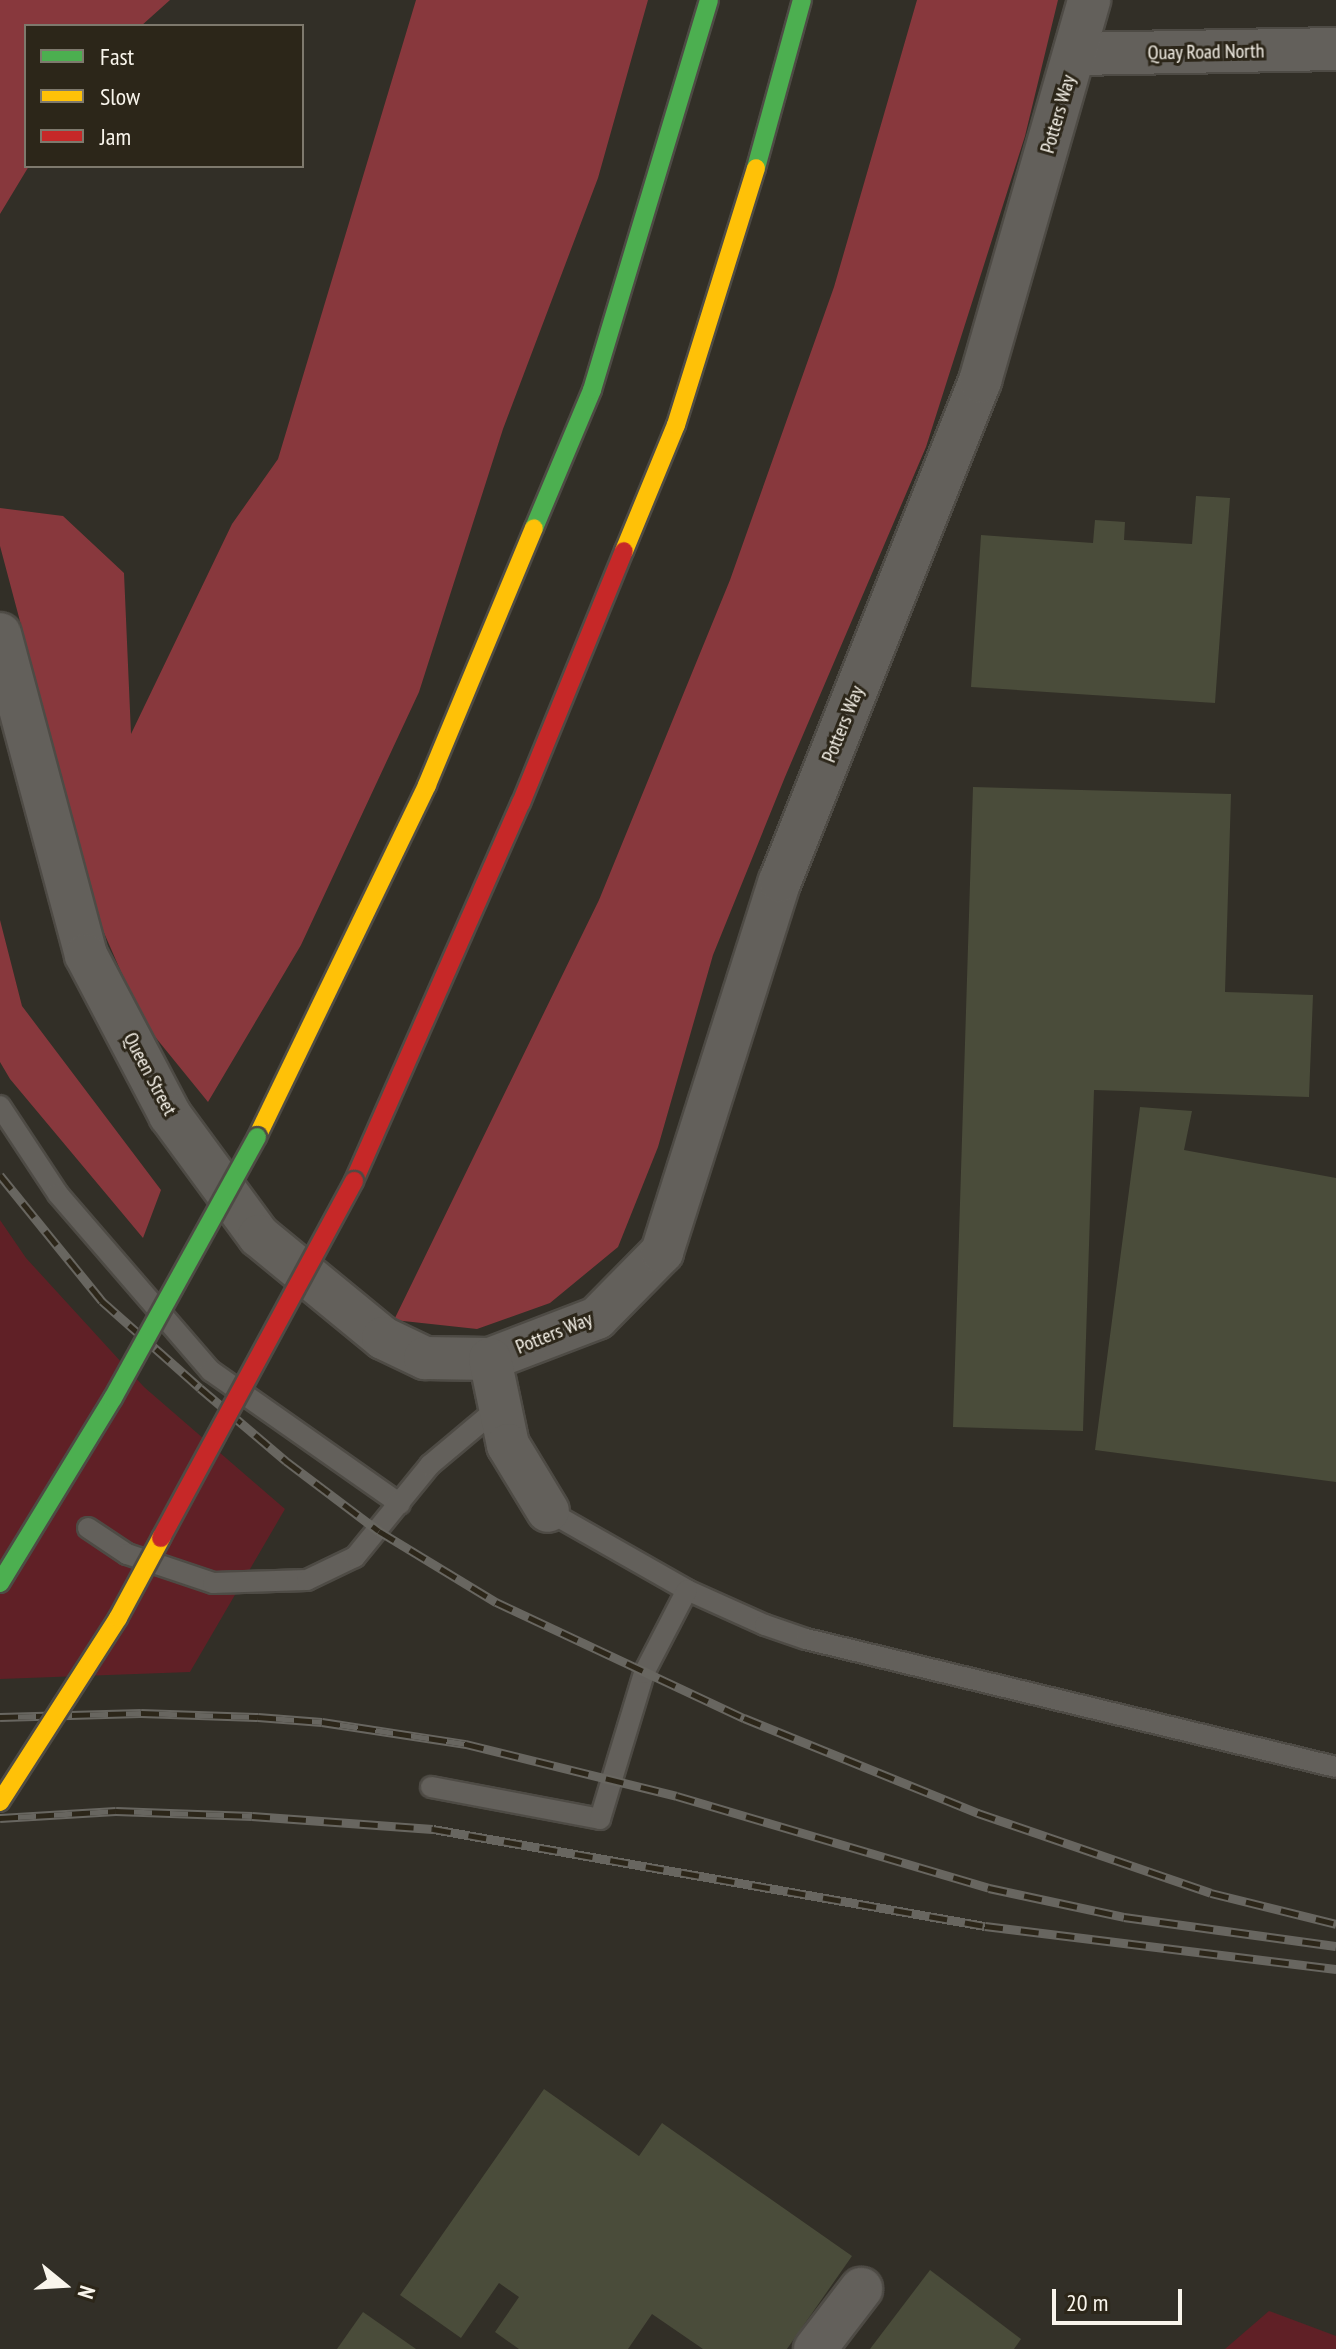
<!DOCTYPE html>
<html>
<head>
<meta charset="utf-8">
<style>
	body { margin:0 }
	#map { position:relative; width:1336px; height:2349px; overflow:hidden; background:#322f27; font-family:"PT Sans Narrow",sans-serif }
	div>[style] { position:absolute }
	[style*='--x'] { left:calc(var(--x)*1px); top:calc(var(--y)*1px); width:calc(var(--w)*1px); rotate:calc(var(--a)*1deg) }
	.green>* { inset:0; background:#602026 }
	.forest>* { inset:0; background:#88383d }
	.building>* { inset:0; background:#4a4c3a }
	.roads { filter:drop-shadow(2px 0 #4e4b45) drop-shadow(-2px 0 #4e4b45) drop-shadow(0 2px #4e4b45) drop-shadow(0 -2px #4e4b45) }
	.lane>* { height:20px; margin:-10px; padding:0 10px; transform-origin:10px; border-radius:10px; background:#63605b }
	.street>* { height:42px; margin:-21px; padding:0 21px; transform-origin:21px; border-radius:21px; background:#63605b }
	.fast>* { height:18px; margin:-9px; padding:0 9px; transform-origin:9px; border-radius:9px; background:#4caf50 }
	.slow>* { height:18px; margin:-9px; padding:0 9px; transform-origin:9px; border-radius:9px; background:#ffc107 }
	.jam>* { height:18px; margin:-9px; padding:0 9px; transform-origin:9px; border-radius:9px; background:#c62828 }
	.rail>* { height:9px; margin-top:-4.5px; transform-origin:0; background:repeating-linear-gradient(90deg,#2c2619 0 18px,#686660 0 36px); box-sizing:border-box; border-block:2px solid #686660 }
	.bridges { filter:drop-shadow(2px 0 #4e4b45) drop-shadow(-2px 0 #4e4b45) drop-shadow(0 2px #4e4b45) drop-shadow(0 -2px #4e4b45) }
	.fast-bridge>* { height:18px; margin:-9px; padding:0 9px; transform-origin:9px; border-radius:9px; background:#4caf50 }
	.slow-bridge>* { height:18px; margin:-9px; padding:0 9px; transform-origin:9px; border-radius:9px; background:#ffc107 }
	.jam-bridge>* { height:18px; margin:-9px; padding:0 9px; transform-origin:9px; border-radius:9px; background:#c62828 }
	span { translate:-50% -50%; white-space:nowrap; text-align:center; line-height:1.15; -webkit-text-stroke:6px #2c2619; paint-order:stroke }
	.street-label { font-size:20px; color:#f9f5ec }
	.legend { position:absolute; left:24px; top:24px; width:280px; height:144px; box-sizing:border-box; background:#2c2619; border:2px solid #7e796d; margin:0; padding:10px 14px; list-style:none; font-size:24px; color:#f9f5ec }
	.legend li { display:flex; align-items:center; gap:16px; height:40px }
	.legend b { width:40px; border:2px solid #7e796d }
	.north { position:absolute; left:24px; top:2245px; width:80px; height:80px; -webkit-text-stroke:6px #2c2619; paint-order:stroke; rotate:108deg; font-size:22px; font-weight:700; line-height:32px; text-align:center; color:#f9f5ec }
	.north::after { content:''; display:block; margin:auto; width:28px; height:36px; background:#f9f5ec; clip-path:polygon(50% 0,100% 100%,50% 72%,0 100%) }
	.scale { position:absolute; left:1052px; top:2289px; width:130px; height:36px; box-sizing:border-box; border:4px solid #f9f5ec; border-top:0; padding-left:10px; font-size:24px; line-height:28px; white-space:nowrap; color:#f9f5ec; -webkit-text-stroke:6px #2c2619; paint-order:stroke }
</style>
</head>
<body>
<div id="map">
	<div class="green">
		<i style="clip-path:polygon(0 1220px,26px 1258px,144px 1387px,285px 1509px,190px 1672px,0 1679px)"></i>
		<i style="clip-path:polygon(1269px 2311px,1336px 2336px,1336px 2349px,1225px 2349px)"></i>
	</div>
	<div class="forest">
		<i style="clip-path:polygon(0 0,170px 0,141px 26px,26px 26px,26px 166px,29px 166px,0 214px)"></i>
		<i style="clip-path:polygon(416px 0,648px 0,598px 178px,503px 429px,419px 692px,301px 945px,208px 1102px,143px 1022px,101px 926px,0 546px,0 508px,63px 516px,124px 573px,131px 734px,232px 524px,278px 459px)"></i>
		<i style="clip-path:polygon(917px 0,1058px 0,1025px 136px,926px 447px,785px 777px,713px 955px,658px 1147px,618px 1247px,550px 1303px,477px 1329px,394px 1320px,599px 900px,730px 580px,834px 287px)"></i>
		<i style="clip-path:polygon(0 920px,22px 1006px,161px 1190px,143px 1238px,10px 1079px,0 1062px)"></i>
	</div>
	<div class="building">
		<i style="clip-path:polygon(1196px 496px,1230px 498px,1215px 703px,971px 687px,981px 535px,1093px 543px,1095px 520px,1125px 522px,1124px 540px,1192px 544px)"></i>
		<i style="clip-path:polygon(973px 787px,1231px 794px,1225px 992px,1313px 995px,1309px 1097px,1094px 1090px,1083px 1431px,953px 1427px)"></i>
		<i style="clip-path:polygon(1140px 1107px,1192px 1111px,1184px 1150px,1336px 1178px,1336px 1482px,1095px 1450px)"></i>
		<i style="clip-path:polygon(544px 2089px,639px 2156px,662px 2123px,852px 2256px,787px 2349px,703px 2349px,652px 2314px,628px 2349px,519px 2349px,495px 2332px,519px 2297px,499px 2283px,461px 2338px,400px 2295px)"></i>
		<i style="clip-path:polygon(930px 2270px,1021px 2339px,1014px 2349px,870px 2349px)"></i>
		<i style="clip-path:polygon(363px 2312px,416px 2349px,337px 2349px)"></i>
	</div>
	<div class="roads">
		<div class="lane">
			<i style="--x:0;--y:1106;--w:105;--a:56.6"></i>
			<i style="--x:58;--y:1194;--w:234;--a:49.2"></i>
			<i style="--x:211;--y:1371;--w:231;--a:35.1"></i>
			<i style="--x:548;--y:1511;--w:160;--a:29.6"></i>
			<i style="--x:687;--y:1590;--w:85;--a:24.2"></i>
			<i style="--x:765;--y:1625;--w:43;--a:18.9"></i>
			<i style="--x:806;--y:1639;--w:545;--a:13.58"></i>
			<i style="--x:88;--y:1528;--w:47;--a:33.7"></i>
			<i style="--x:127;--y:1554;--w:91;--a:18.6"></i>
			<i style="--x:213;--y:1583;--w:94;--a:-1.8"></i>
			<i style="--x:307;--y:1580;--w:53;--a:-25.6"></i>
			<i style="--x:355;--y:1557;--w:119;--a:-50.8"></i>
			<i style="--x:430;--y:1465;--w:92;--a:-40.1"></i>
			<i style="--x:431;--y:1787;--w:172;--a:10.7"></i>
			<i style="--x:600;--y:1819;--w:152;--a:-73.2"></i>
			<i style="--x:644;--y:1673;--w:93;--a:-62.6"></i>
		</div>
		<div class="street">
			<i style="--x:1076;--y:54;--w:260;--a:-1.1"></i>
			<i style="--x:0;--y:634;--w:332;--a:75"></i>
			<i style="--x:86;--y:955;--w:181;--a:62.3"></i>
			<i style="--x:170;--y:1115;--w:150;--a:53.7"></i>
			<i style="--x:259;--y:1236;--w:161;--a:39.4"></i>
			<i style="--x:383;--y:1338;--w:47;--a:25.5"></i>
			<i style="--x:425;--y:1358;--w:65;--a:0.9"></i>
			<i style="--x:490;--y:1359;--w:115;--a:-21"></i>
			<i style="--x:597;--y:1318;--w:93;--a:-45.4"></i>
			<i style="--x:662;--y:1252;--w:389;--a:-72.4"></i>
			<i style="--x:780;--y:881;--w:539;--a:-68.2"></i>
			<i style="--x:980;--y:381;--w:396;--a:-74"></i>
			<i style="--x:490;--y:1359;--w:88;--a:78.2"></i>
			<i style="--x:508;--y:1445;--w:77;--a:58.8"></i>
			<i style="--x:815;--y:2349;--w:76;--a:-52.5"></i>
		</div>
		<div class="fast">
			<i style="--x:756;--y:168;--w:174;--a:-74.7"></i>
			<i style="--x:534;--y:528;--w:150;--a:-67.2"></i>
			<i style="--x:592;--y:390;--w:407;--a:-73.3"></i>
		</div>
		<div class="slow">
			<i style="--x:624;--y:551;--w:136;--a:-67.6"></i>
			<i style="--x:676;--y:425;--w:269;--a:-72.7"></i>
			<i style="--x:257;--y:1137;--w:391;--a:-64.2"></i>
			<i style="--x:427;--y:785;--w:278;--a:-67.4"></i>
		</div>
		<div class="jam">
			<i style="--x:354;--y:1181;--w:413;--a:-66.2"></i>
			<i style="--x:521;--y:803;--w:272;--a:-67.8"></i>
		</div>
	</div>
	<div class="rail">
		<i style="--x:0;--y:1175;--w:162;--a:51"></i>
		<i style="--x:102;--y:1301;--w:131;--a:41.6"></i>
		<i style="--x:200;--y:1388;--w:113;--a:40.3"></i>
		<i style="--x:286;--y:1461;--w:116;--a:37"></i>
		<i style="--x:379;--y:1531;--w:137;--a:31.3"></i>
		<i style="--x:496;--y:1602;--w:274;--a:25.1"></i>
		<i style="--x:744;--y:1718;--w:253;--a:22.1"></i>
		<i style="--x:978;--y:1813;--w:246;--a:18.9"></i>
		<i style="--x:1211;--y:1893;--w:129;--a:13.9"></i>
		<i style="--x:0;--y:1717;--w:141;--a:-1.6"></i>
		<i style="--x:141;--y:1713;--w:117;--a:2"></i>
		<i style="--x:258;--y:1717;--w:64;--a:4.5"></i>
		<i style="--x:322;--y:1722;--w:146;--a:8.7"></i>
		<i style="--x:466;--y:1744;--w:217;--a:13.8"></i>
		<i style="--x:677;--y:1796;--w:325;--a:16.4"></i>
		<i style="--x:989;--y:1888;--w:138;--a:12.1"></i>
		<i style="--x:1124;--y:1917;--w:214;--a:7.8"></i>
		<i style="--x:0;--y:1818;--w:116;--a:-3.5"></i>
		<i style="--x:116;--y:1811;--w:136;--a:2.1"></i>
		<i style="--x:252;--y:1816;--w:181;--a:4.1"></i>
		<i style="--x:433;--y:1829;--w:560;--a:9.97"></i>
		<i style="--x:985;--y:1926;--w:354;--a:7"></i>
	</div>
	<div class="bridges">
		<div class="fast-bridge">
			<i style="--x:0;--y:1583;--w:217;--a:-58.6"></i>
			<i style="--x:113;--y:1398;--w:298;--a:-61.1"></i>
		</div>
		<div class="slow-bridge">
			<i style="--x:0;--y:1802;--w:219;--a:-57.3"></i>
			<i style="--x:118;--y:1618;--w:91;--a:-61.7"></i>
		</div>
		<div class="jam-bridge">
			<i style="--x:161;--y:1538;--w:406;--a:-61.6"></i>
		</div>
	</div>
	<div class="street-label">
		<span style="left:1206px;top:52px;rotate:-1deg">Quay Road North</span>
		<span style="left:1058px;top:114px;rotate:-74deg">Potters Way</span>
		<span style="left:843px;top:724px;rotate:-68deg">Potters Way</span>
		<span style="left:150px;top:1074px;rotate:62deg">Queen Street</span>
		<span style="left:554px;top:1333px;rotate:-22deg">Potters Way</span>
	</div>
	<ul class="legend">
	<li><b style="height:10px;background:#4caf50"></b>Fast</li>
	<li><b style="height:10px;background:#ffc107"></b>Slow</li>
	<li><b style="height:10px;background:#c62828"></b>Jam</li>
	</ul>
	<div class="north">N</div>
	<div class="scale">20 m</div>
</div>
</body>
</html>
